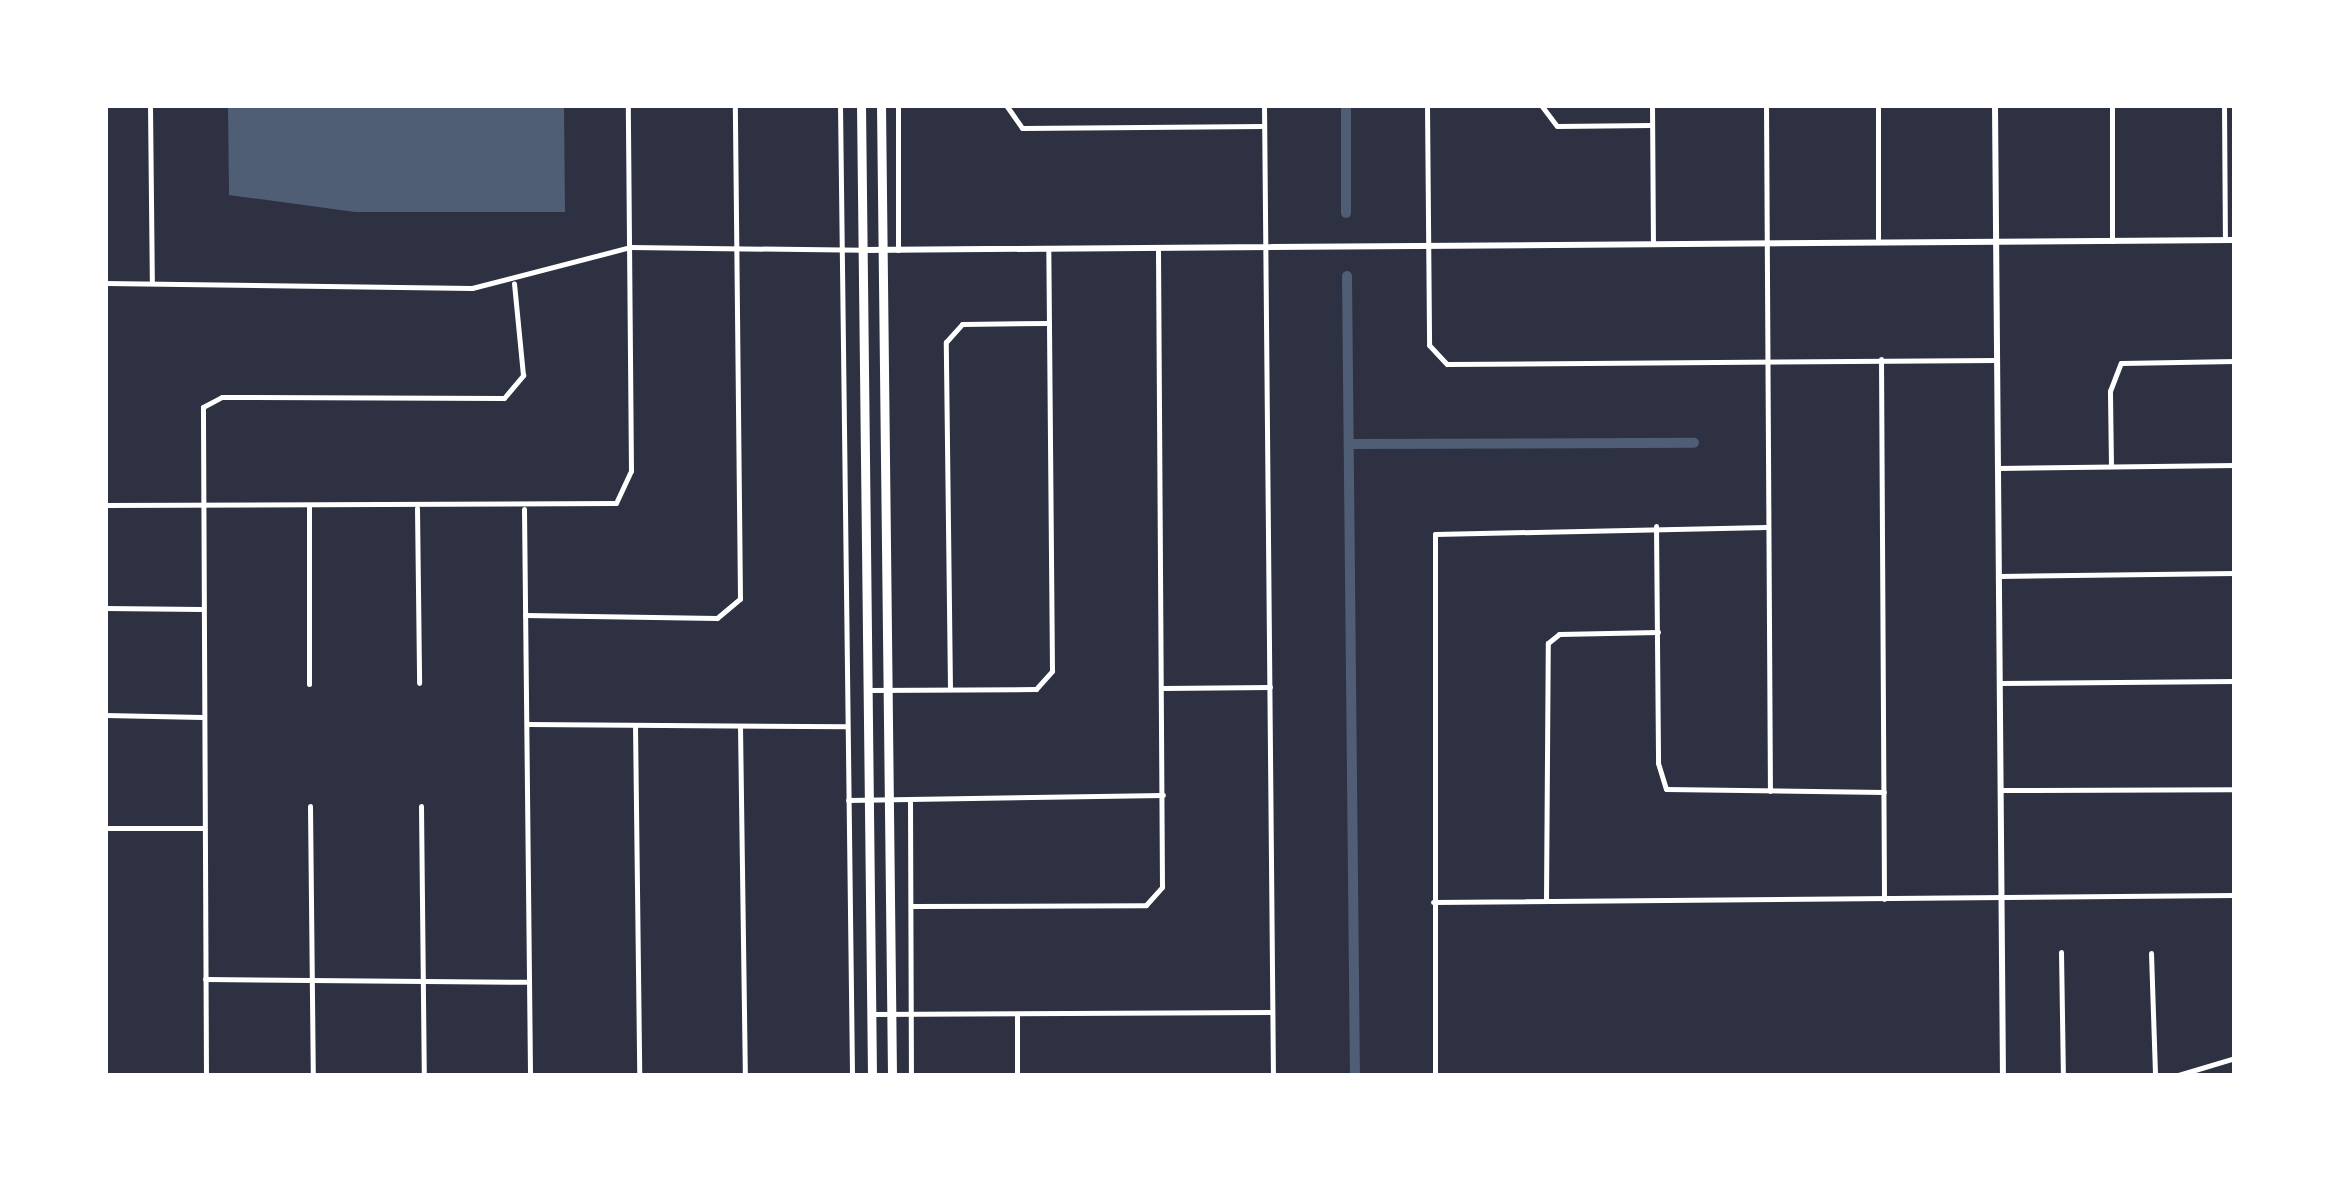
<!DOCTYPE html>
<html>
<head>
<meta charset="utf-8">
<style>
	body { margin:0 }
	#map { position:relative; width:2340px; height:1181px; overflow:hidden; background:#2d3142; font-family:Commissioner,sans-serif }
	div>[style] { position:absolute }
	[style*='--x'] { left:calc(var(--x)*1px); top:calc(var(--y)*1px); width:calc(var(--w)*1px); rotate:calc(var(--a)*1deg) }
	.water>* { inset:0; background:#4f5d75 }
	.canal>* { height:10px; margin:-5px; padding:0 5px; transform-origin:5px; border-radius:5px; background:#4f5d75 }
	.minor>* { height:5px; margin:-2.5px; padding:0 2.5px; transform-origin:2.5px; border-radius:2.5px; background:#fff }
	.tertiary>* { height:6px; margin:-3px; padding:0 3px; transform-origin:3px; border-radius:3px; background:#fff }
	.primary>* { height:9px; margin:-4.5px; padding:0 4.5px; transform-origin:4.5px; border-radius:4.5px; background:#fff }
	span { translate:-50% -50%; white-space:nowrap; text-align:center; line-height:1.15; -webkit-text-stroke:10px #fff; paint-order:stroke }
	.frame { position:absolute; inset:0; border:108px solid #fff; pointer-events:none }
</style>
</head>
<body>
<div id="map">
	<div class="water">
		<i style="clip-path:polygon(228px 105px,564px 105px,565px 212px,355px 212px,229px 195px)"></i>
	</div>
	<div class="canal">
		<i style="--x:1346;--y:105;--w:108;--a:90"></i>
		<i style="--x:1347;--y:276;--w:800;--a:89.43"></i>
		<i style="--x:1349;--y:444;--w:345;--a:-0.2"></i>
	</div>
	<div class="minor">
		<i style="--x:150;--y:105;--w:177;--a:89.4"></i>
		<i style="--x:840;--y:105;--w:971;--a:89.29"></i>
		<i style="--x:898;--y:105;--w:145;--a:90"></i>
		<i style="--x:1006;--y:105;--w:28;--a:55"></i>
		<i style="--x:1022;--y:128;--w:241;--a:-0.5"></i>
		<i style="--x:1264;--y:105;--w:971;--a:89.47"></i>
		<i style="--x:1427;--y:105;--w:240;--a:89.5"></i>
		<i style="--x:1429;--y:345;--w:26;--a:47"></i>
		<i style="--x:1447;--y:364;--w:550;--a:-0.42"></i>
		<i style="--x:1541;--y:105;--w:26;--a:53"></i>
		<i style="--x:1557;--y:126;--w:94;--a:-0.6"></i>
		<i style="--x:1652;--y:105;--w:139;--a:89.6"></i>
		<i style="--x:1766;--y:105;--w:686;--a:89.67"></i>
		<i style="--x:1878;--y:105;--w:137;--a:90"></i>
		<i style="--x:2112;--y:105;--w:136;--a:90"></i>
		<i style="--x:2224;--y:105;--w:135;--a:89.6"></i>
		<i style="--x:105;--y:283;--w:367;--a:0.8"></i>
		<i style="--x:472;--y:288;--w:163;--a:-14.5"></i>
		<i style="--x:630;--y:247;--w:233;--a:0.7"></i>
		<i style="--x:1881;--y:359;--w:540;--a:89.68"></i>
		<i style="--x:2111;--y:466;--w:75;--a:-90.8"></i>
		<i style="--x:2110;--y:391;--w:30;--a:-69"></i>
		<i style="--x:2121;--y:363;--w:114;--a:-1"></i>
		<i style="--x:1998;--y:468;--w:237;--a:-0.7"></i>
		<i style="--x:105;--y:505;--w:511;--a:-0.22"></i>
		<i style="--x:616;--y:503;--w:35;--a:-65"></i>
		<i style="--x:631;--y:471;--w:366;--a:-90.5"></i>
		<i style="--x:309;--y:507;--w:177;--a:90"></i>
		<i style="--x:417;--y:508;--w:175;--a:89.3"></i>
		<i style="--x:524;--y:509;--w:567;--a:89.39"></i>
		<i style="--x:1656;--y:526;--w:237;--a:89.5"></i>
		<i style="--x:1658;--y:763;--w:27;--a:73"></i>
		<i style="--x:1666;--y:789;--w:218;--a:0.8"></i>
		<i style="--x:1999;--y:576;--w:236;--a:-0.7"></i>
		<i style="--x:105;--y:608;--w:96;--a:0.6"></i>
		<i style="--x:525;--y:615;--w:192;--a:0.9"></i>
		<i style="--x:717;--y:618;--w:30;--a:-40"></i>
		<i style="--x:740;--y:599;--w:494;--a:-90.6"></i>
		<i style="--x:1999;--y:683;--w:236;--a:-0.5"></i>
		<i style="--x:1163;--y:688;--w:107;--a:-0.5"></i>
		<i style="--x:950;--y:689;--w:347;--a:-90.7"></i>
		<i style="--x:946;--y:342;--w:24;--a:-48"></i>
		<i style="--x:962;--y:324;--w:86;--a:-0.7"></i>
		<i style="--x:868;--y:690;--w:168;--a:-0.3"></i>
		<i style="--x:1036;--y:689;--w:24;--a:-48"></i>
		<i style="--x:1052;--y:671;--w:423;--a:-90.5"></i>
		<i style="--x:105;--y:715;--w:97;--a:1.2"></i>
		<i style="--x:527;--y:724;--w:320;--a:0.4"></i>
		<i style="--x:635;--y:725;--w:351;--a:89.3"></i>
		<i style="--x:740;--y:726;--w:350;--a:89.2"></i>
		<i style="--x:2000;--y:790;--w:235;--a:-0.2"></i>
		<i style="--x:848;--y:800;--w:315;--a:-0.9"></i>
		<i style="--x:910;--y:800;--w:276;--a:89.8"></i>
		<i style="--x:310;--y:806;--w:270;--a:89.4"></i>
		<i style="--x:421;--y:806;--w:270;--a:89.4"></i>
		<i style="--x:105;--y:828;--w:98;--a:0"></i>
		<i style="--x:1546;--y:900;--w:257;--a:-89.6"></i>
		<i style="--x:1548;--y:643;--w:14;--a:-39"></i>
		<i style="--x:1559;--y:634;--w:99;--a:-1.2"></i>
		<i style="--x:1433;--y:902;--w:802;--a:-0.5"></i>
		<i style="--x:911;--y:906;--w:235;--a:-0.2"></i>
		<i style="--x:1146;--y:905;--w:24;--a:-48"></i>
		<i style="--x:1162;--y:887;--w:639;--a:-90.36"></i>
		<i style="--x:2061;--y:952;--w:124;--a:89.1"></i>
		<i style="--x:2151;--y:953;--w:123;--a:88.1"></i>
		<i style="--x:205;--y:979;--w:324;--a:0.5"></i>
		<i style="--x:871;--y:1014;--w:401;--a:-0.3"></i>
		<i style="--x:1017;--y:1014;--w:62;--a:90"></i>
		<i style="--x:206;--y:1076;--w:669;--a:-90.26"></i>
		<i style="--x:203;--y:407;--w:21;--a:-28"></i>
		<i style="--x:222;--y:397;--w:282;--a:0.2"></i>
		<i style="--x:504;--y:398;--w:30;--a:-50"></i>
		<i style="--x:523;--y:375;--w:92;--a:-95.6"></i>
		<i style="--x:1435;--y:1076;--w:542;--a:-90"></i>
		<i style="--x:1435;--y:534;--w:332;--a:-1.2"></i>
		<i style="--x:2175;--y:1076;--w:63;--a:-16.7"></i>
	</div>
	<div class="tertiary">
		<i style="--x:1995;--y:105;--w:971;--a:89.53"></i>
		<i style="--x:863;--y:250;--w:1372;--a:-0.42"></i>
	</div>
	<div class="primary">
		<i style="--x:861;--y:105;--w:971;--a:89.35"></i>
		<i style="--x:881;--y:105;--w:971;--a:89.35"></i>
	</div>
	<div class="frame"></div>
</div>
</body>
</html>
